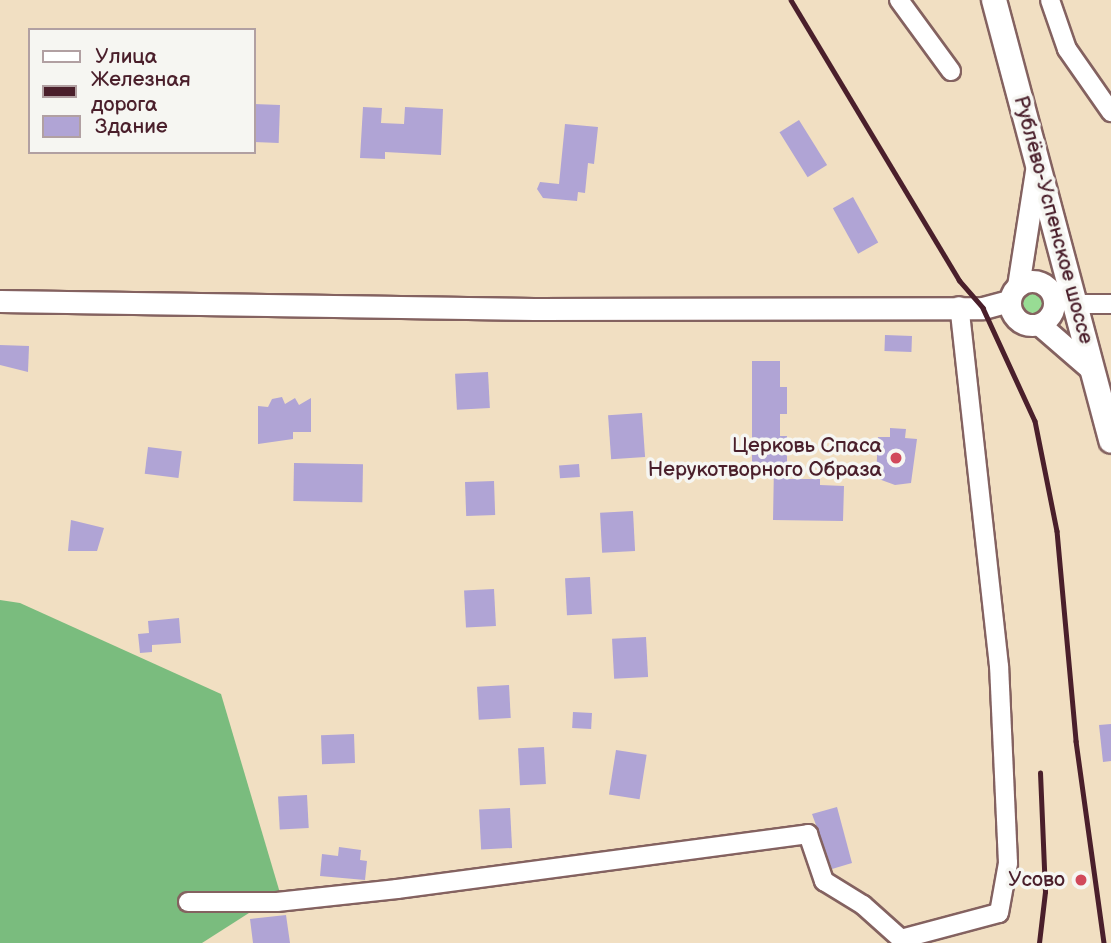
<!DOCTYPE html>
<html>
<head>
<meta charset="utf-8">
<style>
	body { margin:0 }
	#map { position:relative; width:1111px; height:943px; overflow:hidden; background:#f1dfc2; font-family:"Balsamiq Sans",sans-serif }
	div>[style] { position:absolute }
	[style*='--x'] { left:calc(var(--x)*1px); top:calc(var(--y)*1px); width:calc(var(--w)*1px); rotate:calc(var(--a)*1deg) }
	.green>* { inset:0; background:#98dc94 }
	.round { border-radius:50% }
	.forest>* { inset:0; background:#7abc7e }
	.building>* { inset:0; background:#b0a4d5; transform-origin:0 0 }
	.roads { filter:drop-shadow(2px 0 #846260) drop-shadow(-2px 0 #846260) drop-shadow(0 2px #846260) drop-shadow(0 -2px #846260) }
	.minor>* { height:18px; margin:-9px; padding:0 9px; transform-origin:9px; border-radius:9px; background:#fff }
	.tertiary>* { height:21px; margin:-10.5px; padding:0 10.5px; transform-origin:10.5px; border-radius:10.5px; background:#fff }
	.tertiary>.ring { margin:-10.5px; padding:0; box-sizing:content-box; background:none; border:21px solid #fff; border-radius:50% }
	.secondary>* { height:24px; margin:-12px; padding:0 12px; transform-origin:12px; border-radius:12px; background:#fff }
	.rail>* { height:4.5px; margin:-2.25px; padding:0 2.25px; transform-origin:2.25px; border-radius:2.25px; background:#4a1f2b }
	.dots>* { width:19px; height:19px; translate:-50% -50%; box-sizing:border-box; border:4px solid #f6f6f2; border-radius:50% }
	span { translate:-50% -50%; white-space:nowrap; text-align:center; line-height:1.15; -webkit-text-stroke:7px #f6f6f2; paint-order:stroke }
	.street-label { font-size:21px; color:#4a1f2b }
	.poi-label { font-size:21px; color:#4a1f2b }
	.right { translate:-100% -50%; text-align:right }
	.legend { position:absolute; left:28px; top:28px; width:228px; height:126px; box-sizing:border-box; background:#f6f6f2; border:2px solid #b1a0a2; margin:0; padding:9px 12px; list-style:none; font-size:21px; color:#4a1f2b }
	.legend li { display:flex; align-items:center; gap:14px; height:35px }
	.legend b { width:35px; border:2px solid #b1a0a2 }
</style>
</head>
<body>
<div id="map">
	<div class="green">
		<i class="round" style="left:1017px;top:288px;width:32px;height:32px"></i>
	</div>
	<div class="forest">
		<i style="clip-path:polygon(0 600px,20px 603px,221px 694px,280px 893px,202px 943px,0 943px)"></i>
	</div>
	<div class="building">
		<i style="left:254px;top:104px;width:26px;height:38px;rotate:2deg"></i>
		<i style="clip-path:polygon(363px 107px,382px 108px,381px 123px,404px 124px,405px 107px,443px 109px,441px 155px,385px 152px,385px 159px,360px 158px)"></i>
		<i style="left:799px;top:120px;width:53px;height:23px;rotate:58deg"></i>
		<i style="clip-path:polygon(565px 124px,598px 127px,594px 164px,588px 163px,585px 193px,578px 192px,577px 201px,543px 198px,537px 189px,540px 182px,559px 184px)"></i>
		<i style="left:853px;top:197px;width:52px;height:23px;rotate:61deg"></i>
		<i style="left:885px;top:335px;width:27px;height:16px;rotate:2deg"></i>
		<i style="clip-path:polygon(0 345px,29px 346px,28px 372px,0 365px)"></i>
		<i style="clip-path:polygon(752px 361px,780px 361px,780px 387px,787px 387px,787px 414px,780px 414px,780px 436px,787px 436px,787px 479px,820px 479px,820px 485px,844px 486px,843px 521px,773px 520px,774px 466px,752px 466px)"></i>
		<i style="left:488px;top:372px;width:36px;height:33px;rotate:87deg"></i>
		<i style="clip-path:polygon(282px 397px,285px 404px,295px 398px,299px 405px,311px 398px,311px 432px,293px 432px,293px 439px,258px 444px,258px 406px,268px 407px,272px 399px)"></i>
		<i style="left:642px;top:413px;width:44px;height:34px;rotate:86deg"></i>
		<i style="clip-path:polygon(890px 428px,906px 429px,905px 438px,917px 439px,911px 483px,895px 485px,876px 478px,878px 437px,890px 437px)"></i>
		<i style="left:148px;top:447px;width:34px;height:27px;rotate:7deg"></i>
		<i style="left:294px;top:463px;width:69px;height:38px;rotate:1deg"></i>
		<i style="left:579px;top:464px;width:13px;height:20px;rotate:86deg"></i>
		<i style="left:494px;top:481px;width:34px;height:29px;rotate:88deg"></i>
		<i style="left:633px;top:511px;width:40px;height:33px;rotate:87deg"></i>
		<i style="clip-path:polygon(71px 520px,104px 528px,97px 551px,68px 551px)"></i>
		<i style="left:590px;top:577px;width:37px;height:25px;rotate:87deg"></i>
		<i style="left:494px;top:589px;width:37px;height:30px;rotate:87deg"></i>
		<i style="clip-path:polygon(179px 618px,181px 643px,152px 645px,152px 652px,140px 653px,138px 634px,149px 633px,148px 621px)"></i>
		<i style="left:646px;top:637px;width:40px;height:34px;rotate:87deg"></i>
		<i style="left:509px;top:685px;width:33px;height:32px;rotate:87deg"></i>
		<i style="left:573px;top:712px;width:19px;height:16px;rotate:3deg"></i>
		<i style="clip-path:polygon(1111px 724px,1111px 761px,1103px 762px,1099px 725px)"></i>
		<i style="left:354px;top:734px;width:29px;height:33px;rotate:88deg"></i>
		<i style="left:544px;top:747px;width:37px;height:26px;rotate:87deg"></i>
		<i style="left:616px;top:750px;width:31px;height:45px;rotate:9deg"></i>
		<i style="left:307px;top:795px;width:33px;height:29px;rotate:87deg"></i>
		<i style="clip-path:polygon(837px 807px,852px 863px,832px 869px,812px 814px)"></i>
		<i style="left:510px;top:808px;width:40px;height:31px;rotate:87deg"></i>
		<i style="clip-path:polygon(339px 847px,361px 850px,360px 860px,367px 861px,365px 880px,320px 876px,322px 854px,338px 856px)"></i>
		<i style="clip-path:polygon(286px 915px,290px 943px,253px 943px,250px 919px)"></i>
	</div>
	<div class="roads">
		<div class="minor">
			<i style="--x:899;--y:0;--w:88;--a:53.8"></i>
			<i style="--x:1050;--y:0;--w:52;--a:70.9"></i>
			<i style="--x:1067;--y:49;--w:77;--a:55.1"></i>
			<i style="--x:1075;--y:304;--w:36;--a:0"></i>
			<i style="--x:188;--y:902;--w:89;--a:0"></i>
			<i style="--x:277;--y:902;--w:121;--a:-6.2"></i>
			<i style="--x:397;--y:889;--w:415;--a:-7.6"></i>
			<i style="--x:808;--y:834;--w:50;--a:71.2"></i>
			<i style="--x:824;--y:881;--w:46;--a:31.6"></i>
			<i style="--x:863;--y:905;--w:51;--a:41.8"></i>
			<i style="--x:901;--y:939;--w:101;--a:-14.9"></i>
			<i style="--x:999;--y:913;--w:51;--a:-79.8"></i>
			<i style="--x:1008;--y:863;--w:197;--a:-92.6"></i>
			<i style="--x:999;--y:666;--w:362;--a:-96.3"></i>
		</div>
		<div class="tertiary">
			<i class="ring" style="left:1010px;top:281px;width:23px;height:23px"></i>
			<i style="--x:1018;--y:286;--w:122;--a:-81.1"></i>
			<i style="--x:0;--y:301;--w:534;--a:0.86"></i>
			<i style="--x:534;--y:309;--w:449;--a:-0.1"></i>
			<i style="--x:983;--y:308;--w:28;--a:-15"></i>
			<i style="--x:1040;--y:325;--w:70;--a:41"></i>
		</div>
		<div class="secondary">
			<i style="--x:994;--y:0;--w:456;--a:75.1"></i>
		</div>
	</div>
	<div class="rail">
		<i style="--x:791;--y:0;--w:327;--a:59"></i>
		<i style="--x:959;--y:280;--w:37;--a:49"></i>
		<i style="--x:983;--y:308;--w:124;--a:65.3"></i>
		<i style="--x:1035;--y:421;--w:112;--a:78.7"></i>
		<i style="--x:1057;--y:531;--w:211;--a:84.8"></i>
		<i style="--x:1076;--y:741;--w:204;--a:82.1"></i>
		<i style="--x:1039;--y:943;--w:51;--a:-83.3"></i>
		<i style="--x:1045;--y:892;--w:119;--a:-92.4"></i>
	</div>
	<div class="dots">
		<i style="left:896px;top:458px;background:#d1495b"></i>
		<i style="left:1081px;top:880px;background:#d1495b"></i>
	</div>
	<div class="street-label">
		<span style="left:1053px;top:220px;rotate:75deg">Рублёво-Успенское шоссе</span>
	</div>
	<div class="poi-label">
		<span class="right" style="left:882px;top:458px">Церковь Спаса<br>Нерукотворного Образа</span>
		<span class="right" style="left:1065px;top:880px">Усово</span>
	</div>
	<ul class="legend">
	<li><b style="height:9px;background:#fff"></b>Улица</li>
	<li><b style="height:9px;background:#4a1f2b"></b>Железная дорога</li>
	<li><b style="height:19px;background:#b0a4d5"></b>Здание</li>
	</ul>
</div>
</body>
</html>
